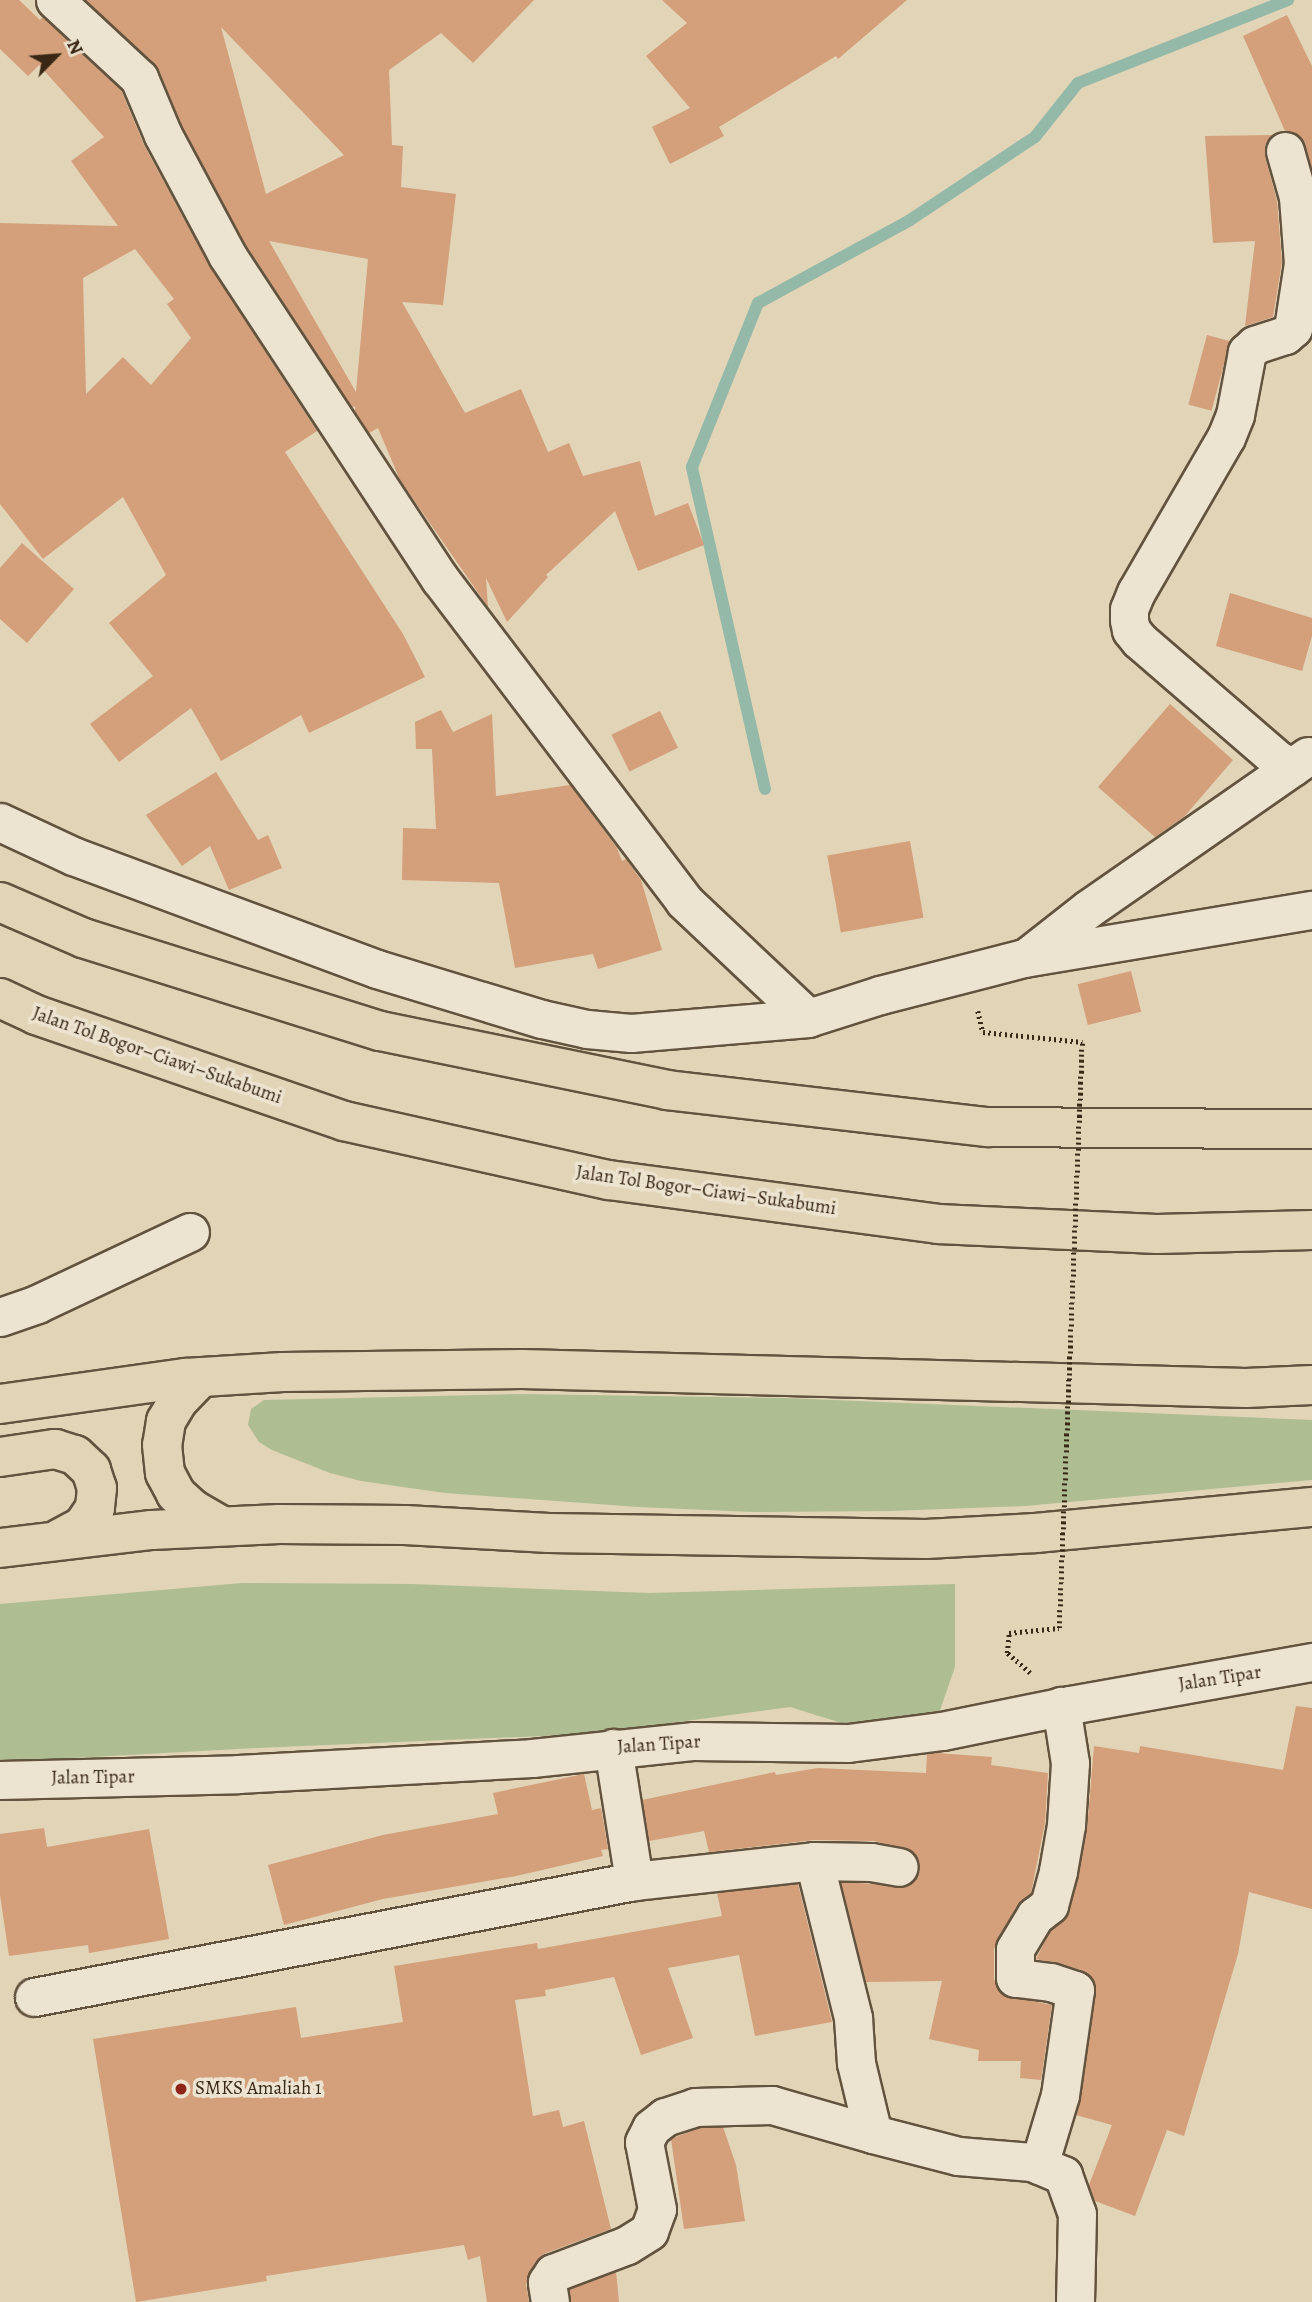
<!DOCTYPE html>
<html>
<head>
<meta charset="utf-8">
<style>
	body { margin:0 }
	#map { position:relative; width:1312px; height:2302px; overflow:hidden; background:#e1d4b7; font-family:Alegreya,serif }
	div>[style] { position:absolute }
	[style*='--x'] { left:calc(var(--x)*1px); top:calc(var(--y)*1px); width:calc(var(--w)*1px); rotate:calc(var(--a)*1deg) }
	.green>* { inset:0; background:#aebd92 }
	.stream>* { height:12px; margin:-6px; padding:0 6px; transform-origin:6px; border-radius:6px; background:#95b9a8 }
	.building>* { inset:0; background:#d49f7b; transform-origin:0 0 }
	.path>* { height:4.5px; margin-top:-2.25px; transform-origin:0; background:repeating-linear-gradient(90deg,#382815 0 2px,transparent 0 5.5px) }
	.roads { filter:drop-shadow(2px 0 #62533e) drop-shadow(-2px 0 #62533e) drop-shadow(0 2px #62533e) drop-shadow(0 -2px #62533e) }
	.street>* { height:37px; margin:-18.5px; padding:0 18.5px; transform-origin:18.5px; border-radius:18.5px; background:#ece3d0 }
	.highway>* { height:38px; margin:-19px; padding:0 19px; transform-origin:19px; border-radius:19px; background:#e1d4b7 }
	.path-bridge>* { height:4.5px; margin-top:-2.25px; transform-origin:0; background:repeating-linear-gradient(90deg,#382815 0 2px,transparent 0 5.5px) }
	.dots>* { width:19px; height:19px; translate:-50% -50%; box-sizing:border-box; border:4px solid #ece3d0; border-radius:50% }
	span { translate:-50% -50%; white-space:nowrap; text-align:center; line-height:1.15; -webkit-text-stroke:7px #ece3d0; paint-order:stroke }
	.street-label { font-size:19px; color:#382815 }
	.poi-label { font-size:19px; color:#382815 }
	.left { translate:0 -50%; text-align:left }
	.north { position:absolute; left:21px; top:21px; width:70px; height:70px; -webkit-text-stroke:5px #ece3d0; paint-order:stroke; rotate:65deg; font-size:19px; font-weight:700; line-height:28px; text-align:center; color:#382815 }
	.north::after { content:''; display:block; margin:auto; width:24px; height:32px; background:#382815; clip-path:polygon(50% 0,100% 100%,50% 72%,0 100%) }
</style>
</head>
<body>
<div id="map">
	<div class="green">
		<i style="clip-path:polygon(519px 1394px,786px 1398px,1312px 1420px,1312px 1480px,1025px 1506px,889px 1511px,752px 1512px,639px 1507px,445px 1493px,361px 1481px,330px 1473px,272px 1450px,259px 1442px,248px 1425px,251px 1409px,264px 1400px)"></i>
		<i style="clip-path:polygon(242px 1583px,411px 1584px,650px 1593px,955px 1584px,955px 1667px,938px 1716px,864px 1730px,790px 1707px,589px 1734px,257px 1748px,0 1762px,0 1604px)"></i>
	</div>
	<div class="stream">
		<i style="--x:765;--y:789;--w:330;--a:-102.8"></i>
		<i style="--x:692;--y:467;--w:177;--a:-68.1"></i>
		<i style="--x:758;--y:303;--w:173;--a:-28.6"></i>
		<i style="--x:910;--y:220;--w:150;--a:-33.6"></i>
		<i style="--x:1035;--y:137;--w:69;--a:-51.5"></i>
		<i style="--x:1078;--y:83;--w:226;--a:-21.6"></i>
	</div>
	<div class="building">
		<i style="clip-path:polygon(evenodd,0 0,19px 0,40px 20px,43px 17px,121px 90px,144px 145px,209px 265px,317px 431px,285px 452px,403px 634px,425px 677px,309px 733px,301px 715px,221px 761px,191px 708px,119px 762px,90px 724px,153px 676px,109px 623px,166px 575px,123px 497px,43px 559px,0 504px,0 223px,118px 226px,71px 161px,104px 137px,39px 65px,28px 76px,0 49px,0 0,135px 249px,174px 299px,167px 304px,191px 338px,151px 385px,123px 357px,86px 394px,83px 278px,135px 249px)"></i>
		<i style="clip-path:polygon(evenodd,86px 0,534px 0,473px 63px,441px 33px,389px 70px,392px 145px,403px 146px,401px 187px,456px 194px,443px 305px,402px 302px,465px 413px,521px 389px,548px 452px,569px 443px,583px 476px,640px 461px,655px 516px,688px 503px,704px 545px,638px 571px,615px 511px,546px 575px,548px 577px,507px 622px,486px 578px,488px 607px,400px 480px,378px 428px,369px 433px,355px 411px,355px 406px,352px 408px,245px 244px,182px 126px,158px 69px,86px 0,221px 27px,344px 155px,266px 194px,221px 27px,86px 0,269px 241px,368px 259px,356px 392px,269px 241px)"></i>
		<i style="clip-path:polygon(662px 0,907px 0,838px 59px,836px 56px,719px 127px,724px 136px,670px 164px,652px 127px,690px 108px,646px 56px,687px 23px)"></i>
		<i style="clip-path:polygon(1287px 15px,1312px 66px,1312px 169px,1300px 136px,1285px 131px,1243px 36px)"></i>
		<i style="clip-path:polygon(1272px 135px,1265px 145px,1265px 156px,1277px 201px,1282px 262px,1273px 317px,1245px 326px,1255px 241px,1213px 243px,1205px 136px)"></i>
		<i style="left:1207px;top:335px;width:24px;height:72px;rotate:15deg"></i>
		<i style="clip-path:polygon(22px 543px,74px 589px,27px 643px,0 619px,0 568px)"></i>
		<i style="clip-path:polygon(1230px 593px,1312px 618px,1312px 636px,1302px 671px,1216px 646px)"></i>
		<i style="clip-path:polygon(1170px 704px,1233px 760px,1184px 817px,1155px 837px,1098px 787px)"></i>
		<i style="clip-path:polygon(441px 710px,453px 732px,492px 714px,496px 796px,570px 785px,617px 848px,622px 861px,626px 859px,641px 880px,662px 950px,598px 969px,593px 954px,515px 968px,499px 883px,402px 880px,403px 828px,436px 829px,432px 749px,416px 749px,415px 722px)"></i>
		<i style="left:660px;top:711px;width:41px;height:54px;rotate:64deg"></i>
		<i style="clip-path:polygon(216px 772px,258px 840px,268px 835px,282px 868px,229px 890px,210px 846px,182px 866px,146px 815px)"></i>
		<i style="left:910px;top:841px;width:78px;height:84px;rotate:80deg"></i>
		<i style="left:1131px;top:971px;width:42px;height:55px;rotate:76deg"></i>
		<i style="clip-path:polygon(1296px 1706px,1312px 1708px,1312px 1909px,1249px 1892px,1238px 1954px,1184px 2136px,1167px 2130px,1135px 2216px,1095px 2201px,1089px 2185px,1112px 2125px,1076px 2115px,1096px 1993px,1095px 1983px,1081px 1970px,1036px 1959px,1051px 1930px,1069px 1910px,1087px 1829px,1094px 1746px,1139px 1753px,1140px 1746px,1283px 1770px)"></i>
		<i style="clip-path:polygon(937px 1753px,992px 1757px,991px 1765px,1048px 1773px,1045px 1823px,1031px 1893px,1017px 1905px,994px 1949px,994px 1979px,1003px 1995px,1052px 2005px,1041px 2080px,1020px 2078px,1021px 2061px,978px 2061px,979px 2050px,929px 2039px,942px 1981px,866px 1982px,841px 1882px,907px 1886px,915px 1880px,920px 1870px,918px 1859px,912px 1851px,874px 1841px,814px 1840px,709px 1852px,704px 1831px,649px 1841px,642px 1800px,775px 1772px,776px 1775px,818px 1768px,926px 1773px,927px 1754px)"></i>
		<i style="clip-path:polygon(584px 1774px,592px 1810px,601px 1808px,608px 1849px,601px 1850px,603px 1856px,516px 1876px,383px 1899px,284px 1925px,268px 1865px,383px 1835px,498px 1814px,493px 1793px)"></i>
		<i style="clip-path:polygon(44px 1828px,47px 1847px,149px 1829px,169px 1939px,89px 1953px,88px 1945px,9px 1956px,0 1895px,0 1834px)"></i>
		<i style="clip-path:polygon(798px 1884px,832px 2022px,755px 2036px,739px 1955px,668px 1968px,693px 2038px,641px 2055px,614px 1977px,545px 1990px,546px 1996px,515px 2000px,533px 2116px,559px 2110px,563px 2127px,584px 2121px,611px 2229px,546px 2253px,536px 2261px,526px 2284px,529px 2302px,487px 2302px,480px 2256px,468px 2260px,464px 2245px,266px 2276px,267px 2281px,136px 2302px,93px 2039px,296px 2007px,301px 2038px,403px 2022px,394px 1966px,537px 1943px,538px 1949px,722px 1916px,717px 1893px)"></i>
		<i style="clip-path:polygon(723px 2127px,736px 2165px,745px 2221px,684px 2229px,671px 2139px,699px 2128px)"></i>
		<i style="clip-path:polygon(616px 2271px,619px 2302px,570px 2302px,569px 2289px)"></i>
	</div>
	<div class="path">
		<i style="--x:978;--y:1011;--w:22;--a:77"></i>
		<i style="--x:983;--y:1032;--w:100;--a:5.8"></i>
		<i style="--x:1030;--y:1673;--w:30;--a:-139"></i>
		<i style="--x:1007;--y:1653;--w:20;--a:-84"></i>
		<i style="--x:1009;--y:1633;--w:50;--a:-5.7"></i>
	</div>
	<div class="roads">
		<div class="street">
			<i style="--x:55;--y:0;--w:115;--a:42.9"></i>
			<i style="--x:139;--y:78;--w:62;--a:67.2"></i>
			<i style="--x:163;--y:135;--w:136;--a:61.9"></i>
			<i style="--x:227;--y:255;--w:388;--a:56.7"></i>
			<i style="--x:440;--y:579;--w:404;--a:52.8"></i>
			<i style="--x:684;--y:901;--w:170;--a:43.3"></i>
			<i style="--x:1285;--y:151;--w:48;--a:74.2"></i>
			<i style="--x:1298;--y:197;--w:66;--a:85.7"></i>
			<i style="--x:1303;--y:263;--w:66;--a:98.7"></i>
			<i style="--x:1293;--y:328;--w:11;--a:139"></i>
			<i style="--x:1285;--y:335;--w:32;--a:162"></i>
			<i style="--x:1255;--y:345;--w:11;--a:139"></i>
			<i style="--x:1247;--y:352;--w:64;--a:100.8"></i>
			<i style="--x:1235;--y:415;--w:24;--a:112"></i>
			<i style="--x:1226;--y:437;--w:179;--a:120.1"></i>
			<i style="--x:1136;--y:592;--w:18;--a:112"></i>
			<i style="--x:1129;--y:609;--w:11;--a:90"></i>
			<i style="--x:1129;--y:620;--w:10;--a:79"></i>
			<i style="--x:1131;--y:630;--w:13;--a:51"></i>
			<i style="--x:1139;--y:640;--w:184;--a:40.8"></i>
			<i style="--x:1278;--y:760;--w:16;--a:27"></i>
			<i style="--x:0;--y:822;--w:81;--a:25"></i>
			<i style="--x:73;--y:856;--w:324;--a:20.4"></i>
			<i style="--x:377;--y:969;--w:172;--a:16.9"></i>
			<i style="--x:542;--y:1019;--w:46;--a:12.5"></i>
			<i style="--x:587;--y:1029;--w:44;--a:5.2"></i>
			<i style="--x:631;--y:1033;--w:178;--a:-4.8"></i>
			<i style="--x:808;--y:1018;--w:76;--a:-17.7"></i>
			<i style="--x:880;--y:995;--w:149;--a:-14.4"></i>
			<i style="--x:1024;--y:958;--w:292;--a:-9.5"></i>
			<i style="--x:1028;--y:956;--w:76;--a:-38.1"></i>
			<i style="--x:1088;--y:909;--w:268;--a:-34.8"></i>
			<i style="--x:0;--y:1317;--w:39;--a:-19"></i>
			<i style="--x:37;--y:1304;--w:169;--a:-25.2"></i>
			<i style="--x:613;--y:1748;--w:135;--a:81"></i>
			<i style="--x:0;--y:1780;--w:238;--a:-1.4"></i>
			<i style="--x:238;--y:1774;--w:294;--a:-3.1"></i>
			<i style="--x:532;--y:1758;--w:163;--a:-6"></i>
			<i style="--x:694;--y:1741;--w:154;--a:0.7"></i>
			<i style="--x:848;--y:1743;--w:95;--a:-7.3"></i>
			<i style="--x:942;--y:1731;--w:131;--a:-11.5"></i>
			<i style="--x:1070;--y:1705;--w:246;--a:-10.1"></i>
			<i style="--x:814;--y:1861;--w:162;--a:76"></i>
			<i style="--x:853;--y:2018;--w:45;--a:86.2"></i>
			<i style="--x:856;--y:2063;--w:73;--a:76.5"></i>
			<i style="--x:873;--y:2134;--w:88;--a:14.5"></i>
			<i style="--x:958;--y:2156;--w:74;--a:4.6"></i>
			<i style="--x:1032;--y:2162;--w:34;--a:23"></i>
			<i style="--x:1063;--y:2175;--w:41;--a:70.3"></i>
			<i style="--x:1077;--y:2214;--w:88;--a:91.3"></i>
			<i style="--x:34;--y:1997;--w:611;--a:-10.94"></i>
			<i style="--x:634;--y:1881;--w:181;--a:-6.3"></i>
			<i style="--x:814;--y:1861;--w:57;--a:1"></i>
			<i style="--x:871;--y:1862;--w:28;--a:10"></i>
			<i style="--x:1039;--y:2165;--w:73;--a:-73.3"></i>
			<i style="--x:1060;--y:2095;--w:106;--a:-81.9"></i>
			<i style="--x:1075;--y:1990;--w:26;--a:-162"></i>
			<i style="--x:1050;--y:1982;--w:35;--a:-173"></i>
			<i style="--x:1015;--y:1978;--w:29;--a:-90"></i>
			<i style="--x:1015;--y:1949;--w:39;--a:-59"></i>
			<i style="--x:1035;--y:1916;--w:18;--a:-38"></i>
			<i style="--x:1049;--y:1905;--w:35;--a:-75"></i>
			<i style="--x:1058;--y:1871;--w:47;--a:-80.1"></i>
			<i style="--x:1066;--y:1825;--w:62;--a:-86.3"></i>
			<i style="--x:1070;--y:1763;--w:58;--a:-99"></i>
			<i style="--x:550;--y:2302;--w:20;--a:-99"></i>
			<i style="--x:547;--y:2282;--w:11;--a:-56"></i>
			<i style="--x:553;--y:2273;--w:79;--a:-20.7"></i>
			<i style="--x:627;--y:2245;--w:26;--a:-32"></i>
			<i style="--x:649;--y:2231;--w:23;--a:-70"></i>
			<i style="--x:657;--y:2209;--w:68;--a:-101"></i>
			<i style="--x:644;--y:2142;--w:16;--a:-63"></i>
			<i style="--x:651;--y:2128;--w:18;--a:-38"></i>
			<i style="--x:665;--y:2117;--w:32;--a:-18"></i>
			<i style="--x:695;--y:2107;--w:77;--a:-1.5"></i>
			<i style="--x:772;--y:2105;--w:105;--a:16"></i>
		</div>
		<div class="highway">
			<i style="--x:0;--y:902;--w:90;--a:23.4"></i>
			<i style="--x:83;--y:938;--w:311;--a:17.4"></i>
			<i style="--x:380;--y:1031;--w:293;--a:11.6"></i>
			<i style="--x:667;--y:1090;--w:323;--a:6.6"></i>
			<i style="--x:988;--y:1127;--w:324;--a:0.4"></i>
			<i style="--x:0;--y:998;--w:40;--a:25"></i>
			<i style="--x:36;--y:1015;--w:326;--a:19"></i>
			<i style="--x:344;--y:1121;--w:271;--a:12.6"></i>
			<i style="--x:609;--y:1180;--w:332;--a:7.6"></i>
			<i style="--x:938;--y:1224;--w:219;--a:2.6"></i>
			<i style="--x:1157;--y:1234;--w:155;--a:-1.5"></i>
			<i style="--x:201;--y:1377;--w:33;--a:134"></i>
			<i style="--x:178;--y:1401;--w:23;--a:121"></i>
			<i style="--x:166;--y:1421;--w:24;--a:99"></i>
			<i style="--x:162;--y:1445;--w:28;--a:84"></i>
			<i style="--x:165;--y:1473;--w:24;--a:62"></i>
			<i style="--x:176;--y:1494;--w:24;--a:42"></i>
			<i style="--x:194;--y:1510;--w:30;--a:30"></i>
			<i style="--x:0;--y:1404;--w:188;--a:-8"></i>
			<i style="--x:186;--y:1378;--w:97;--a:-3.5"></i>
			<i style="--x:283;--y:1372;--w:239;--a:-0.7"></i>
			<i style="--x:522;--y:1369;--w:724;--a:1.5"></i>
			<i style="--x:1246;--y:1388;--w:66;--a:-2.6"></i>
			<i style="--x:0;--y:1457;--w:56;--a:-8.3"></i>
			<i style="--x:55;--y:1449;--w:21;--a:17"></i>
			<i style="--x:75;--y:1455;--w:22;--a:43"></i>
			<i style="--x:91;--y:1470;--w:19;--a:72"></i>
			<i style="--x:97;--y:1488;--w:20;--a:96"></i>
			<i style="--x:95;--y:1508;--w:22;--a:124"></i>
			<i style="--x:83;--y:1526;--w:27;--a:152"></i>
			<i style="--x:0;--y:1548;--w:153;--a:-6.8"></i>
			<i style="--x:152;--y:1530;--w:127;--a:-2.7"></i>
			<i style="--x:279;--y:1524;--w:126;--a:0.5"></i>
			<i style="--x:405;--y:1525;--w:144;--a:3.2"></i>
			<i style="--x:549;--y:1533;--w:377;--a:0.9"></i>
			<i style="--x:926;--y:1539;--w:110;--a:-3.1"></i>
			<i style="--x:1036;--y:1533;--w:277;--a:-5.4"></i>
		</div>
	</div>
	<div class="path-bridge">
		<i style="--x:1059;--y:1628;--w:586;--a:-87.75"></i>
	</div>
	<div class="dots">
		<i style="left:181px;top:2089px;background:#8f2418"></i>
	</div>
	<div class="street-label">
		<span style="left:157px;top:1056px;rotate:19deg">Jalan Tol Bogor–Ciawi–Sukabumi</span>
		<span style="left:706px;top:1191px;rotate:8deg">Jalan Tol Bogor–Ciawi–Sukabumi</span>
		<span style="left:1220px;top:1679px;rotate:-9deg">Jalan Tipar</span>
		<span style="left:659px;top:1745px;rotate:-4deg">Jalan Tipar</span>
		<span style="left:93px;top:1778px;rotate:-1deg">Jalan Tipar</span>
	</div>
	<div class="poi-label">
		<span class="left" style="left:195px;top:2089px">SMKS Amaliah 1</span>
	</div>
	<div class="north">N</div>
</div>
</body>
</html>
